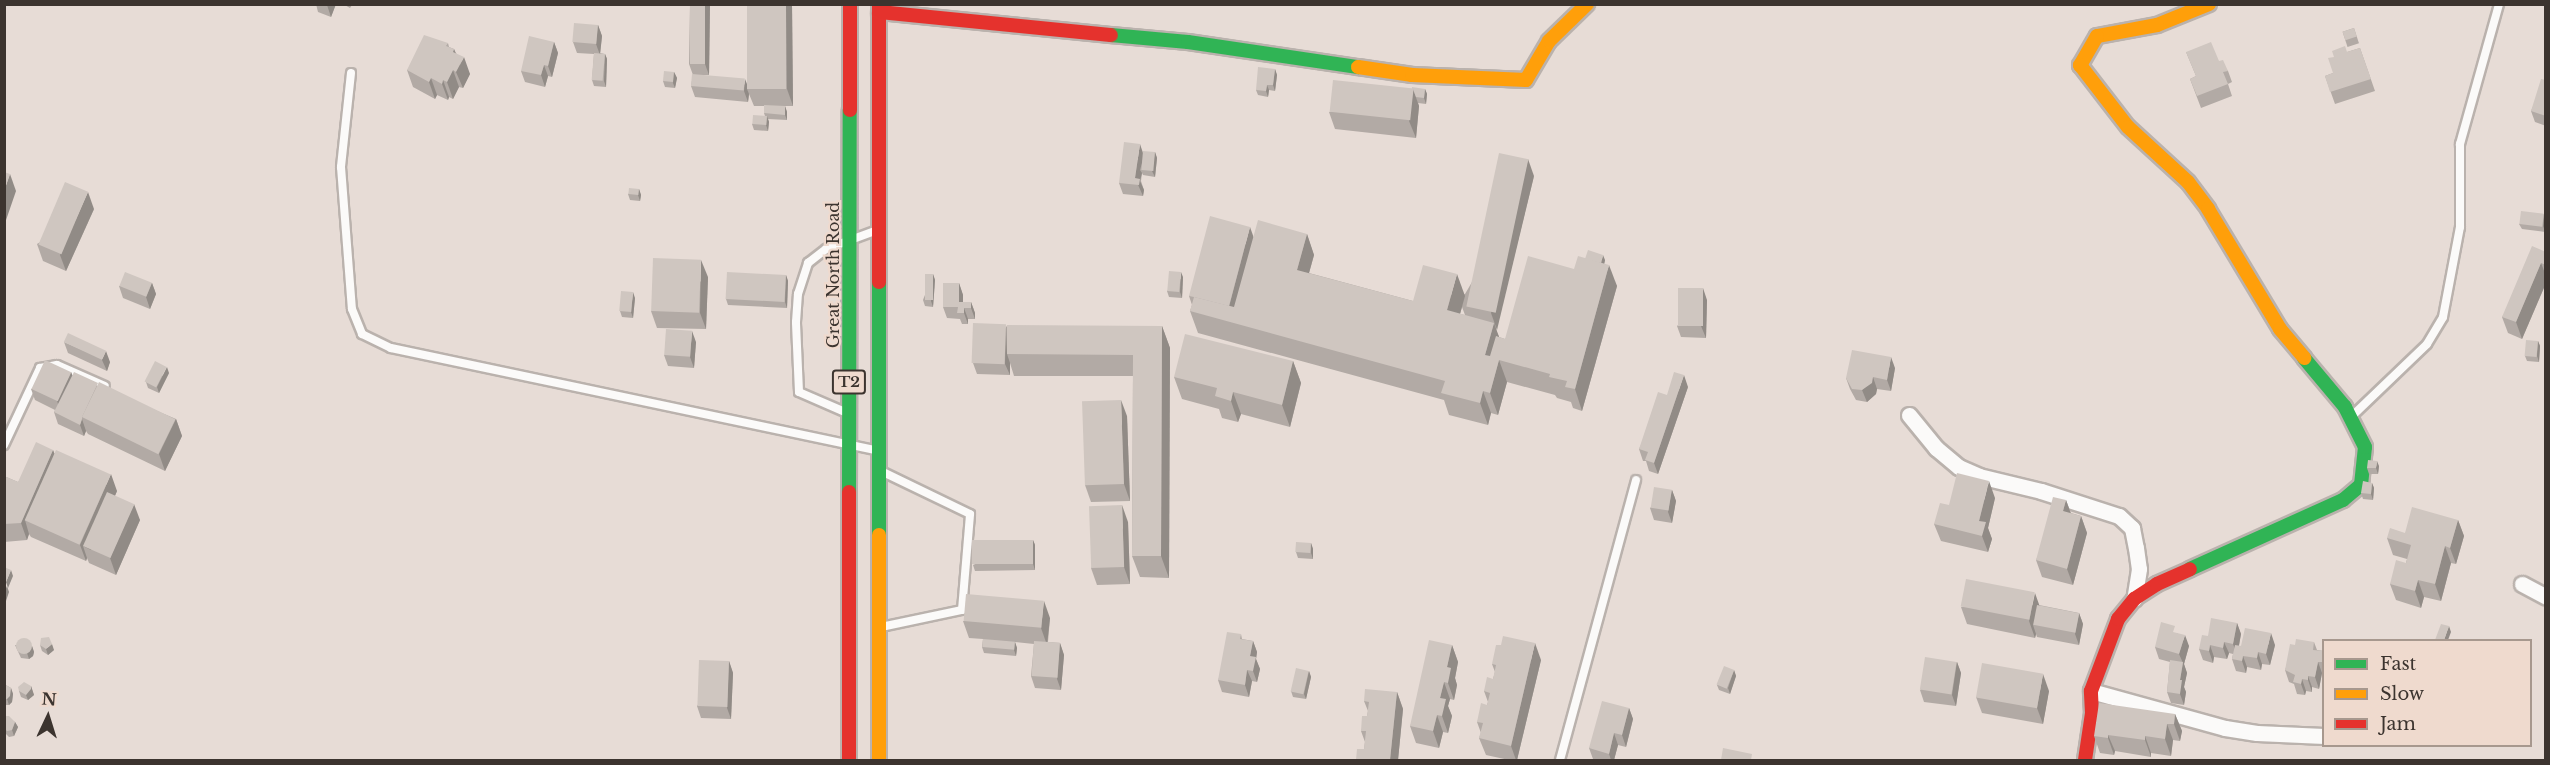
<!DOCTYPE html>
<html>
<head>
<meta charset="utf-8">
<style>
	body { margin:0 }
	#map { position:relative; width:2550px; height:765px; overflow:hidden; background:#e7dcd6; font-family:"Libre Baskerville",serif }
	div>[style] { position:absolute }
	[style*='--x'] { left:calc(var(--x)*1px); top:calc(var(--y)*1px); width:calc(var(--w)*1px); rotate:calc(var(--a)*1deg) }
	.roads { filter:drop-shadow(2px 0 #bab2ad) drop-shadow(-2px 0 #bab2ad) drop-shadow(0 2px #bab2ad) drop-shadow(0 -2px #bab2ad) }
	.lane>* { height:8px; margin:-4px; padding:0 4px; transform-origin:4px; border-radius:4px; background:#fbfaf9 }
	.street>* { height:15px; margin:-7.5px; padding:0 7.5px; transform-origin:7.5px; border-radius:7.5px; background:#fbfaf9 }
	.fast>* { height:14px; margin:-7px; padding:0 7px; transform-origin:7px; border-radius:7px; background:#30b455 }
	.slow>* { height:14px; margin:-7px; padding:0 7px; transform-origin:7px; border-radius:7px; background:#ff9f0a }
	.jam>* { height:14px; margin:-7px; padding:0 7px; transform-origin:7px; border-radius:7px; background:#e5322d }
	.wall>* { inset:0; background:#b2aaa5; transform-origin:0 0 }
	.shaded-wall>* { inset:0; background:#918b86 }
	.building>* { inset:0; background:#cfc6c0; transform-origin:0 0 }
	.round { border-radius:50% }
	span { translate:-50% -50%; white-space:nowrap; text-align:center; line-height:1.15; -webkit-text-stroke:4.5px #efdace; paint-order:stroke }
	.shield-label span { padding:2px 4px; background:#efdace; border:2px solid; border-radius:4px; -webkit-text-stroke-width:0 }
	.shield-label { font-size:15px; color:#3c342f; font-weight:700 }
	.street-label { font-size:16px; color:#3c342f }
	.frame { position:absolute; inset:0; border:6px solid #3c342f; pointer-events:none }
	.legend { position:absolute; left:2322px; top:639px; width:210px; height:108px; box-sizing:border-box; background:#efdace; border:2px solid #a7988e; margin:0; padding:8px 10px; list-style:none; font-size:18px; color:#3c342f }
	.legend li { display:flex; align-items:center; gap:12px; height:30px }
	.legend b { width:30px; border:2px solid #a7988e }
	.north { position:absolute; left:18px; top:687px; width:60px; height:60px; -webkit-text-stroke:4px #efdace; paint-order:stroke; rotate:4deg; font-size:16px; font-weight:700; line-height:24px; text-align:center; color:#3c342f }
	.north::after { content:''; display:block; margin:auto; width:21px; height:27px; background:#3c342f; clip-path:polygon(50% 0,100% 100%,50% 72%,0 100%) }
</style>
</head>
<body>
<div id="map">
	<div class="roads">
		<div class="lane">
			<i style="--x:351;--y:73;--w:95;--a:96.1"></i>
			<i style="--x:341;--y:167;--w:142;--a:85.6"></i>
			<i style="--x:352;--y:309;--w:27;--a:68"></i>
			<i style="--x:362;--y:334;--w:32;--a:26"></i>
			<i style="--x:391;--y:348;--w:495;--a:11.9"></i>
			<i style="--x:845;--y:412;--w:50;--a:-156.5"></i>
			<i style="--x:799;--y:392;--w:70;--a:-92.5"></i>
			<i style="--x:796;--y:322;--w:28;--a:-86"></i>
			<i style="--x:798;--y:294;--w:33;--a:-72"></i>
			<i style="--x:808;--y:263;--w:23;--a:-38"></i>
			<i style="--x:826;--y:249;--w:52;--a:-20.2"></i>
			<i style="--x:2351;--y:417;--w:105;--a:-43.8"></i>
			<i style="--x:2427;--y:344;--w:31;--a:-59"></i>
			<i style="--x:2443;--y:317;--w:92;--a:-79.3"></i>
			<i style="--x:2460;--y:227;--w:83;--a:-90"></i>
			<i style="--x:2460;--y:144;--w:145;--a:-74.4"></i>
			<i style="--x:4;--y:445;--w:85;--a:-64.9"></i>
			<i style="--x:40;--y:368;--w:17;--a:-10"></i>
			<i style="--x:57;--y:365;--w:52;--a:23.6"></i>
			<i style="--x:881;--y:627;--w:83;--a:-11.9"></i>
			<i style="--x:962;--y:610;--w:96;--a:-85.2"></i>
			<i style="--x:970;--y:514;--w:97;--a:-154.2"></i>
			<i style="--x:1560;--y:760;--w:290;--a:-74.8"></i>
		</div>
		<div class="street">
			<i style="--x:1909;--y:415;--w:43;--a:50.7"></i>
			<i style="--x:1936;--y:448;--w:30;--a:40"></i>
			<i style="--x:1959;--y:467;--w:22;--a:24"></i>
			<i style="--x:1979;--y:476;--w:64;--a:13.6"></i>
			<i style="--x:2041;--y:491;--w:82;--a:17.8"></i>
			<i style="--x:2119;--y:516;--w:18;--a:43"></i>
			<i style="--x:2132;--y:528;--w:20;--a:79"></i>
			<i style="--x:2136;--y:548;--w:21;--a:82"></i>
			<i style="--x:2139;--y:569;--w:30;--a:99"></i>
			<i style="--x:2522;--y:584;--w:27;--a:28"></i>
			<i style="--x:2091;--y:691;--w:139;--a:15.4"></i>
			<i style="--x:2225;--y:728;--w:32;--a:9"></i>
			<i style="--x:2257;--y:733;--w:67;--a:2.6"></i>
		</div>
		<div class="fast">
			<i style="--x:1111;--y:35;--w:77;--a:5.2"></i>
			<i style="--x:1188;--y:42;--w:172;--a:8.4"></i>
			<i style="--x:879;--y:282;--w:253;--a:90"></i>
			<i style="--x:849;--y:492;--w:382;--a:-89.9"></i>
			<i style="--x:2190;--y:569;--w:168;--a:-24.3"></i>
			<i style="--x:2343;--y:500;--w:23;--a:-40"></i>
			<i style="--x:2361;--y:485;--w:38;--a:-84"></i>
			<i style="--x:2365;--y:447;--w:45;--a:-116.6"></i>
			<i style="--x:2345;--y:407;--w:64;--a:-129.9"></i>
		</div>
		<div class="slow">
			<i style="--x:2209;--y:4;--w:56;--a:158"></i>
			<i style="--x:2157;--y:25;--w:61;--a:169.6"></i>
			<i style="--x:2097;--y:36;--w:34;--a:120"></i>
			<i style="--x:2080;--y:65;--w:78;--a:52.3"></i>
			<i style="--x:2128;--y:127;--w:81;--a:42.5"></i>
			<i style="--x:2188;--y:182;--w:34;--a:53"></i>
			<i style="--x:2208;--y:209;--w:140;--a:59"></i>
			<i style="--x:2280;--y:329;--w:38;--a:50"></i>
			<i style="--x:1358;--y:67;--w:55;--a:8.4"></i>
			<i style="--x:1412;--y:75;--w:114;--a:2.5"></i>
			<i style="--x:1526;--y:80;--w:45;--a:-59.5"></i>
			<i style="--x:1549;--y:41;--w:53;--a:-44.2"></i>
			<i style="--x:879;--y:535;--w:225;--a:90"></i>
		</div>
		<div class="jam">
			<i style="--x:879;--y:4;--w:278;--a:90"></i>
			<i style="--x:879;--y:12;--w:233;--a:5.7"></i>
			<i style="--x:850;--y:110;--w:106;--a:-90"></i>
			<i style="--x:849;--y:760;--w:268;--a:-90"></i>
			<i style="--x:2085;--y:760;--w:48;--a:-81.5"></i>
			<i style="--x:2092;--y:713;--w:22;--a:-93"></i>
			<i style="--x:2091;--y:691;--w:77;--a:-69.4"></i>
			<i style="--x:2118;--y:619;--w:26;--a:-51"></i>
			<i style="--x:2134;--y:599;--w:27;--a:-33"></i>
			<i style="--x:2157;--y:584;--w:36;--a:-24"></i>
		</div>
	</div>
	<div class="wall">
		<i style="clip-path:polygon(316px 4px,336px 4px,331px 17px,318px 12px)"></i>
		<i style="clip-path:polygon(343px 4px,355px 4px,354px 6px,352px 5px,350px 8px)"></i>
		<i style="clip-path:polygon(690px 4px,710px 4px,709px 75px,699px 75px,747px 85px,747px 4px,792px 4px,793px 106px,778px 106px,785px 106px,787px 112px,787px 120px,768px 119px,769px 122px,768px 131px,754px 130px,752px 124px,765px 116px,764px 113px,764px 106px,754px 106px,749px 94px,748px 102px,695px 97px,691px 86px,693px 75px,689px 64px)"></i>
		<i style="clip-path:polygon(598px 25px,602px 36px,600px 53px,605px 54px,607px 59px,606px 87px,594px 86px,592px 80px,594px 54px,577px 53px,573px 42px)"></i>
		<i style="left:2354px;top:28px;width:16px;height:12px;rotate:72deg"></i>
		<i style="clip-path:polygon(554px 42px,558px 53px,552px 77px,548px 76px,545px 87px,525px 82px,521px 71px)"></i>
		<i style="clip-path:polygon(448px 43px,449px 47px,454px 49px,456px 53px,470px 74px,463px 88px,459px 87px,453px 99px,449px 97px,448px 100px,437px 95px,435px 99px,413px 87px,407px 70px)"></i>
		<i style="clip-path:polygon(2360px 48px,2375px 91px,2335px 104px,2325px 76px,2333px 73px,2347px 52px)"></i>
		<i style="clip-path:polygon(2186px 52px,2219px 61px,2228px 71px,2232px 82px,2228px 84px,2232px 96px,2201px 108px,2190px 79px,2196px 76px)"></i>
		<i style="clip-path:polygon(1275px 69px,1277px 75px,1275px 91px,1269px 90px,1268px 97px,1258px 95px,1256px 90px)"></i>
		<i style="clip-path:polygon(674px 72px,677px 78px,675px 88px,665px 87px,663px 81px)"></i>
		<i style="clip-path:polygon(2546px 80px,2546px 126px,2535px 122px,2531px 111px)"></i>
		<i style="clip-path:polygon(1412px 89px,1425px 89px,1427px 94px,1426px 104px,1418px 103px,1419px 106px,1416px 138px,1335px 129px,1329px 112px)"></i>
		<i style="clip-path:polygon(1155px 152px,1157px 158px,1155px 177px,1143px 175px,1142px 173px,1141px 181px,1144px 190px,1143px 196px,1123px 194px,1119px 183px,1143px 153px)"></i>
		<i style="clip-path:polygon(evenodd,1534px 176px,1496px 330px,1499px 337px,1505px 339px,1585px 259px,1605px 260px,1604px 264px,1617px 286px,1582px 411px,1573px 408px,1571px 402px,1557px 398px,1555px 395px,1507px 382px,1498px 415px,1491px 413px,1488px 425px,1449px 415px,1444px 400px,1198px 333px,1190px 311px,1192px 305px,1189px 296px,1253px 237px,1307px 234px,1314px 255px,1309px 273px,1413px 301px,1465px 294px,1534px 176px,1462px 307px,1465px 315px,1460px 314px,1462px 307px)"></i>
		<i style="clip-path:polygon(639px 189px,641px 195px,640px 201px,630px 200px,628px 194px)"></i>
		<i style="clip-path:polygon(94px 209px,66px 271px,43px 261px,37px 244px)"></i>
		<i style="clip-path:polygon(2544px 214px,2546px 218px,2545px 232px,2522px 229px,2519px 224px)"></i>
		<i style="clip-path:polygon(2546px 252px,2546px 283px,2522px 339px,2508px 333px,2502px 317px)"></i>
		<i style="clip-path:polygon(933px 274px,935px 280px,933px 307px,925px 306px,923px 300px)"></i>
		<i style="clip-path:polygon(786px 275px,788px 281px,787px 308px,728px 305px,726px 299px)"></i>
		<i style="clip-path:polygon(708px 277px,706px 329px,657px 328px,651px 311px)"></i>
		<i style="clip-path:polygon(1183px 277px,1182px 298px,1169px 297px,1167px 291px)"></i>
		<i style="clip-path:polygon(152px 283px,156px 294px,150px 309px,123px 298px,119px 286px)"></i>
		<i style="clip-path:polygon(959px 283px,963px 295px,963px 302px,971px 302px,975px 313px,975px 319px,968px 319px,968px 324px,962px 324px,960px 319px,947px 318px,943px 307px)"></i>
		<i style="clip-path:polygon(635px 298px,633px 318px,622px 317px,620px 311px)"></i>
		<i style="clip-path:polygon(1707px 300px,1706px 338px,1681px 337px,1677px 326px)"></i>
		<i style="clip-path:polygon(1007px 326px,1162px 326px,1170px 348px,1169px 578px,1140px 577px,1132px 556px,1133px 376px,1014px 376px,1010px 363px,1010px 375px,977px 374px,973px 363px)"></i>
		<i style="clip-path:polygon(2538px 341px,2540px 346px,2539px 362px,2527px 361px,2525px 356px)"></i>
		<i style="clip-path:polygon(64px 342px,110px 362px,107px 371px,68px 353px)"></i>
		<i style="clip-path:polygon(696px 342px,694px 368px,668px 366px,664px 355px)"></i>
		<i style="clip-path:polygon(1293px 361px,1301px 383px,1290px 427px,1241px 414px,1238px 422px,1222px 418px,1219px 409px,1182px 399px,1174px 377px)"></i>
		<i style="clip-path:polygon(1895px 368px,1891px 391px,1877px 389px,1876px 394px,1867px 402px,1856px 400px,1850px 389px,1846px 378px)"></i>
		<i style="clip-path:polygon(71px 372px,72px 375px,176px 419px,182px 436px,165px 471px,88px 434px,86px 431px,84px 436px,58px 424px,54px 412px,55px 410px,35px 400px,31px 389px)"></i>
		<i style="clip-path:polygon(169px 373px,159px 393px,148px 388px,146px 382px)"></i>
		<i style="clip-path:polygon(1688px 387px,1658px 474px,1649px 471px,1646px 461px,1643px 461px,1639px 449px,1667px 395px)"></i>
		<i style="clip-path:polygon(1127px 416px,1130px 501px,1091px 502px,1085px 485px)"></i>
		<i style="clip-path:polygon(53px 450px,54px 453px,117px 491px,115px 496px,140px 520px,116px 575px,89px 563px,87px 558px,86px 561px,31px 537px,29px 534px,27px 540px,4px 542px,4px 476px,18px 482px)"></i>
		<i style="clip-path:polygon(2379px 466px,2378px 474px,2369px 474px,2367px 468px)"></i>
		<i style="clip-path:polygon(2372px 483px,2374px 488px,2373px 500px,2363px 499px,2361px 493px)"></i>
		<i style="clip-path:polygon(1672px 490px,1676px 501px,1672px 523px,1654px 520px,1650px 508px)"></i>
		<i style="clip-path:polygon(1995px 498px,1988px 528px,1992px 539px,1988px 552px,1941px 541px,1934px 524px,1949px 505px)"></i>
		<i style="clip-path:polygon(2066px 500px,2071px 513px,2081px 516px,2087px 533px,2073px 585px,2042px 577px,2036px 560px)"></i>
		<i style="clip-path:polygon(2458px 520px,2464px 536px,2456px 564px,2451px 563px,2441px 601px,2424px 597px,2421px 608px,2396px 600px,2390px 584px,2406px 563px,2407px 559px,2393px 555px,2387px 538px,2405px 533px)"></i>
		<i style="clip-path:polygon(1128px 522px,1130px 584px,1097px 585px,1091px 568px)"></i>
		<i style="clip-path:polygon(1033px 540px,1035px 545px,1035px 570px,975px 571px,973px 565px)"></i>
		<i style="clip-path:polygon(1311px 543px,1313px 549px,1313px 559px,1298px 558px,1296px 552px)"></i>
		<i style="clip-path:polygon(2039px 605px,2079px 613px,2083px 624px,2079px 645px,2037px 637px,2036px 634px,2035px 638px,1967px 624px,1961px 607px)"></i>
		<i style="clip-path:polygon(1050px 618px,1048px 642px,1060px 643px,1064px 655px,1061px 690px,1035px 688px,1031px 676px,1034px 644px,1015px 642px,1017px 648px,1016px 656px,984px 653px,982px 647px,983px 639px,969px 638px,963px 621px)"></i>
		<i style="clip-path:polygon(2237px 623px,2241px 634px,2239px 646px,2275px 645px,2270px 665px,2262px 664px,2261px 670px,2247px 667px,2246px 673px,2236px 671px,2232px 659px,2233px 654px,2229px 653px,2227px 659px,2214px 657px,2213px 663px,2203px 660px,2199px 649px,2208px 636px)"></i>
		<i style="clip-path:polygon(2177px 633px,2189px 646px,2184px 664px,2187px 673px,2184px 687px,2186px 692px,2184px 705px,2171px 703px,2167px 692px,2170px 662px,2159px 659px,2155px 647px)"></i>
		<i style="clip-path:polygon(1241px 634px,1242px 639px,1253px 641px,1257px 652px,1256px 659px,1260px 669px,1257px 682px,1252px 681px,1249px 697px,1222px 692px,1218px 680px)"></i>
		<i style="clip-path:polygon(2314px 642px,2317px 650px,2324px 651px,2324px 673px,2322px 673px,2319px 689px,2312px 687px,2312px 692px,2306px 691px,2305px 695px,2297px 694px,2294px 684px,2289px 682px,2285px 670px,2295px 645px)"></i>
		<i style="clip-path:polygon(15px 645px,32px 646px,34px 652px,33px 656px,29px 659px,21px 658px)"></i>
		<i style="clip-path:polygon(40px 645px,54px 650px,48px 655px,42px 651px)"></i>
		<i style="clip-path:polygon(1452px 645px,1458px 662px,1455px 678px,1457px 685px,1454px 700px,1450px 699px,1448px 706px,1452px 716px,1448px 733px,1443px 732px,1439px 748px,1416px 743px,1410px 726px)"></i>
		<i style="clip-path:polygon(1541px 660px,1517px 760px,1509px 760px,1486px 755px,1479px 738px,1481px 733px,1477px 722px,1487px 705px,1488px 702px,1484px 691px,1493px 679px,1495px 672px,1492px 664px)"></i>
		<i style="clip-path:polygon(729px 661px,733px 673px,731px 719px,701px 718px,697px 706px)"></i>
		<i style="clip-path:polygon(1957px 662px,1961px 673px,1956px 706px,1924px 702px,1920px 690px)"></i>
		<i style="clip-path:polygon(1734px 670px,1736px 676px,1730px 694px,1719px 690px,1717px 685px)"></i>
		<i style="clip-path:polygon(1309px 671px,1311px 677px,1306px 699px,1293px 697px,1291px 691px)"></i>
		<i style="clip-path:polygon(4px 684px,11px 688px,13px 694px,12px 702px,9px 705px,4px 705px)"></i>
		<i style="clip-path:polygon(31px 686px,34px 695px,28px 700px,21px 697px,19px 691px)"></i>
		<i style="clip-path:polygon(2049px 691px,2043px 724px,1982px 713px,1976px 697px)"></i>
		<i style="clip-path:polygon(1397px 692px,1403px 709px,1398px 760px,1356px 760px,1364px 749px,1365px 742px,1361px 731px,1367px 716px,1368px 711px,1364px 701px)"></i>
		<i style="clip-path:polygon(1629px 708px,1633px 719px,1626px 747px,1618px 745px,1614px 760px,1592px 760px,1593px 759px,1589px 748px)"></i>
		<i style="clip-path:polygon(2175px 714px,2182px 731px,2180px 741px,2173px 740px,2171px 756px,2151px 753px,2151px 757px,2115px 751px,2114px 755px,2100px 753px,2094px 736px)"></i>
		<i style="clip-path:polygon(4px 716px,15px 722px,18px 727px,14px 736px,9px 737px,4px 732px)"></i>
	</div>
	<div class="shaded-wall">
		<i style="clip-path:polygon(328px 4px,336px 4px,331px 17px,327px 5px)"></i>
		<i style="clip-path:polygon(705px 4px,710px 4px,709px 75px,705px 64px)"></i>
		<i style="clip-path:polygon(786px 4px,792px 4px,793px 106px,787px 89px)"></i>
		<i style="clip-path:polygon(598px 25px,602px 36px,600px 55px,596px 44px)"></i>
		<i style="clip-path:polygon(554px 42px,558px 53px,552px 77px,548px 66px)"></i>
		<i style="clip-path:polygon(454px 49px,460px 65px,464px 57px,470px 74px,463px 88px,456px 72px,453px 52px)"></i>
		<i style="clip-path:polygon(605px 54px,607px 59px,606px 87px,604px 81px)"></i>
		<i style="clip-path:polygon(544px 65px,548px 76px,545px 87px,541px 75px)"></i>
		<i style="clip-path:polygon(1275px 69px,1277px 75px,1275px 91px,1273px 85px)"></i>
		<i style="clip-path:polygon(453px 70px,459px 87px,453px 99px,447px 82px)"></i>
		<i style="clip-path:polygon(674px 72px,677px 78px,675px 88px,673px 83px)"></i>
		<i style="clip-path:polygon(431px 78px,437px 95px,435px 99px,429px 82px)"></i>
		<i style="clip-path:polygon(745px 79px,749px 89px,747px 89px,749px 94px,748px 102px,744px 91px)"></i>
		<i style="clip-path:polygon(443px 80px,449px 97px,448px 100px,442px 84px)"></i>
		<i style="clip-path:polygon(1267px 85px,1269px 90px,1268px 97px,1266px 91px)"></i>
		<i style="clip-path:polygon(1413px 89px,1419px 106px,1416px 138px,1409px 121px)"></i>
		<i style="clip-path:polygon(1425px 89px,1427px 94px,1426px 104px,1424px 98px)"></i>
		<i style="clip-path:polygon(785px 106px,787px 112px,787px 120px,785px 115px)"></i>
		<i style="clip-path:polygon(767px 116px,769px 122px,768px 131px,766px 125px)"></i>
		<i style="clip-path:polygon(1140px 144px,1144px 156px,1140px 170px,1142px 173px,1140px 181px,1144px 190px,1143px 196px,1135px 178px)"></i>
		<i style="clip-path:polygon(1155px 152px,1157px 158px,1155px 177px,1152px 171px)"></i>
		<i style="clip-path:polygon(1528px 159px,1534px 176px,1497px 330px,1491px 313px)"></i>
		<i style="clip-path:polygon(10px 174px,16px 191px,4px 226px,4px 191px)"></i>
		<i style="clip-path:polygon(639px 189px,641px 195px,640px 201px,638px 195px)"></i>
		<i style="clip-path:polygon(88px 192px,94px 209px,66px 271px,60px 255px)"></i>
		<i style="clip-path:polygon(2544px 214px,2546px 218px,2545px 232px,2543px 226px)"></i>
		<i style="clip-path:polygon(1250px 227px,1256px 244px,1235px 323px,1229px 307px)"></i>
		<i style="clip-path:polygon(1307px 234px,1314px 255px,1304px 291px,1297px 270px)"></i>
		<i style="clip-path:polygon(1603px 255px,1605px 260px,1602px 274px,1600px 268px)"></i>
		<i style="clip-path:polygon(701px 260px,708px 277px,706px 329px,700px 313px)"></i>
		<i style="clip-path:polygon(2541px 263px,2546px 276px,2546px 283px,2522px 339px,2516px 322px)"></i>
		<i style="clip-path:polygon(1609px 265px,1617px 286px,1582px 411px,1575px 389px)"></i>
		<i style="clip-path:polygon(1181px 272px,1183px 277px,1182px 298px,1180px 292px)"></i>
		<i style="clip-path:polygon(933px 274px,935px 280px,933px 307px,931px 301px)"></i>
		<i style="clip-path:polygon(1457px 274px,1465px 296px,1455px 332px,1447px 310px)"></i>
		<i style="clip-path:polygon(786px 275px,788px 281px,787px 308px,785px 302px)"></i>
		<i style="clip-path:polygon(152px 283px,156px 294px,150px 309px,146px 297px)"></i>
		<i style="clip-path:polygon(959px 283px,963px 295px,963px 313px,959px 302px)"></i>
		<i style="clip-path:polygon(1703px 288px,1707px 300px,1706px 338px,1701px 326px)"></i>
		<i style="clip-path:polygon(633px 292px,635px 298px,633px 318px,631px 312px)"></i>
		<i style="clip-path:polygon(971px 302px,975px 313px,975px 319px,971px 308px)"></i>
		<i style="clip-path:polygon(964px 308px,968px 319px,968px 324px,964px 313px)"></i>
		<i style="clip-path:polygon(1494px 323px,1502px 345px,1493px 376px,1485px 355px)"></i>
		<i style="clip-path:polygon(1006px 324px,1007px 354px,1010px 363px,1010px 375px,1005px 364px)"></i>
		<i style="clip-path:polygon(1162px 326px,1170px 348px,1169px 578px,1161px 556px)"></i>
		<i style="clip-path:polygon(692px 331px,696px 342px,694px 368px,690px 357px)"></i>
		<i style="clip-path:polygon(2538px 341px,2540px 346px,2539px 362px,2537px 356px)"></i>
		<i style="clip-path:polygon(106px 351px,110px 362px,107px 371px,102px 360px)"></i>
		<i style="clip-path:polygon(1891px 357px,1895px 368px,1891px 391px,1887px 380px)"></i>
		<i style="clip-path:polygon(1499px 360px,1507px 382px,1498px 415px,1490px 393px)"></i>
		<i style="clip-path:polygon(1293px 361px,1301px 383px,1290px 427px,1282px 405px)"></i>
		<i style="clip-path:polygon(167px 367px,169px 373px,159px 393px,157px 387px)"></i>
		<i style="clip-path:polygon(71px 372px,76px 384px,61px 413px,57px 401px)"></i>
		<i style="clip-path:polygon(1684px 375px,1688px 387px,1658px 474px,1654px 463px)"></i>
		<i style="clip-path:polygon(1873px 377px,1877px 389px,1876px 394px,1867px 402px,1862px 390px)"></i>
		<i style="clip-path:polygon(1483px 391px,1491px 413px,1488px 425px,1480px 403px)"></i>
		<i style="clip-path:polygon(1233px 392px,1241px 414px,1238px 422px,1231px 401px)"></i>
		<i style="clip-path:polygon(1121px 400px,1127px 416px,1130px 501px,1124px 484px)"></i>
		<i style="clip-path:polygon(82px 419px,86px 431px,84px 436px,80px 425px)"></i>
		<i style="clip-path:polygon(176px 419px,182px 436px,165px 471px,159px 454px)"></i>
		<i style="clip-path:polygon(53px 450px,59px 466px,25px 520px,29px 534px,27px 540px,21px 523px)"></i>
		<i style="clip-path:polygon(2377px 461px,2379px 466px,2378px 474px,2376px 468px)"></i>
		<i style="clip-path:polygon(111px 474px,117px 491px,91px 550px,83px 546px,87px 558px,86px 561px,80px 545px)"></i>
		<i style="clip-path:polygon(1989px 481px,1995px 498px,1988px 528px,1992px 539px,1988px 552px,1982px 536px,1979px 521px)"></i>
		<i style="clip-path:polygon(2372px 483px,2374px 488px,2373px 500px,2371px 494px)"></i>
		<i style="clip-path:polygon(1672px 490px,1676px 501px,1672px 523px,1668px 512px)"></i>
		<i style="clip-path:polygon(2066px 500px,2072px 517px,2063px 511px)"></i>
		<i style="clip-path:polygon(134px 504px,140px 520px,116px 575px,110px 558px)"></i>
		<i style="clip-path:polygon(1122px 505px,1128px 522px,1130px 584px,1124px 567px)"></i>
		<i style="clip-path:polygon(2081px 516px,2087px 533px,2073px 585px,2067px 569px)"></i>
		<i style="clip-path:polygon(2458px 520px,2464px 536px,2456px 564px,2450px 548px)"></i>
		<i style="clip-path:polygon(1033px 540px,1035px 545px,1035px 570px,1033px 564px)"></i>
		<i style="clip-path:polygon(1311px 543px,1313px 549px,1313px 559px,1311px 553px)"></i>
		<i style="clip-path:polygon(2445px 546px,2451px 563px,2441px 601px,2435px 584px)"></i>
		<i style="clip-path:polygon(11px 570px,13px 576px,8px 588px,6px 582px)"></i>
		<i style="clip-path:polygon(2418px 580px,2424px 597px,2421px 608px,2415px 591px)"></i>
		<i style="clip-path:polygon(7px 586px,9px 592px,5px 604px,4px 593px)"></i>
		<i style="clip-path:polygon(2035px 593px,2041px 610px,2033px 625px,2036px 634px,2035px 638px,2029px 621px)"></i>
		<i style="clip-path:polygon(1044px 601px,1050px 618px,1047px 645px,1041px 628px)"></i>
		<i style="clip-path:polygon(2079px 613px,2083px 624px,2079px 645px,2075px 634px)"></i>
		<i style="clip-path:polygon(2237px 623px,2241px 634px,2237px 655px,2233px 644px)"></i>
		<i style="clip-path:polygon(2449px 626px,2451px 632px,2448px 640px,2444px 640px)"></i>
		<i style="clip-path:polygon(2271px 633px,2275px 645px,2270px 665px,2266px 654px)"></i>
		<i style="clip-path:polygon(2185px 635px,2189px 646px,2184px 664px,2187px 673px,2184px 687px,2186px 692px,2184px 705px,2180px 694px,2180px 680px,2183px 663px,2179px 654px)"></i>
		<i style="clip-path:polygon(1253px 641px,1257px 652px,1256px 659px,1260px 669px,1257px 682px,1253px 671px,1250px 656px)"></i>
		<i style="clip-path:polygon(1015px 642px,1017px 648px,1016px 656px,1014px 650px)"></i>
		<i style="clip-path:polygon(2224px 642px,2229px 653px,2227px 659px,2223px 648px)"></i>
		<i style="clip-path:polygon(1060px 643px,1064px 655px,1061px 690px,1057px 679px)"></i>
		<i style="clip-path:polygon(1535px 643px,1541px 660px,1517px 760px,1516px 760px,1511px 746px)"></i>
		<i style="clip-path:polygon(52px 644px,54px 650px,48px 655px,46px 649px)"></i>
		<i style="clip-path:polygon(1452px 645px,1458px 662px,1455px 678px,1457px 685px,1454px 700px,1448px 683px,1447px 667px)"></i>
		<i style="clip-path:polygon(2210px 645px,2214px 657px,2213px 663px,2209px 651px)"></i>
		<i style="clip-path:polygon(32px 646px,34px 652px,33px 656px,29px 659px,27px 653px)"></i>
		<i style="clip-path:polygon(2258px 652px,2262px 664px,2261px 670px,2257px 658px)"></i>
		<i style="clip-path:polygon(2243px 656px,2247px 667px,2246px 673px,2242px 661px)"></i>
		<i style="clip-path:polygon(729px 661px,733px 673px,731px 719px,727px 708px)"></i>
		<i style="clip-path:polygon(1957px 662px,1961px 673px,1956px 706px,1952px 695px)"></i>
		<i style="clip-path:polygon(2318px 662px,2322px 673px,2319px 689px,2315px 677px)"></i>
		<i style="clip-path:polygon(1247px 670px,1252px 681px,1249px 697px,1245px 685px)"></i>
		<i style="clip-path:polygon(1734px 670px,1736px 676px,1730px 694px,1728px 688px)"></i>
		<i style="clip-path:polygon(1309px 671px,1311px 677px,1306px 699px,1304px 694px)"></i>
		<i style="clip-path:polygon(2043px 674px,2049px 691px,2043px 724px,2037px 708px)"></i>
		<i style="clip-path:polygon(2308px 676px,2312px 687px,2312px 692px,2308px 680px)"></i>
		<i style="clip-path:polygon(2302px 679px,2306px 691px,2305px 695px,2301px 684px)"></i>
		<i style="clip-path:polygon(1444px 682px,1450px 699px,1448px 706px,1452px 716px,1448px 733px,1442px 716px,1440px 698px)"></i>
		<i style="clip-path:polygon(31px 686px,34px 695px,28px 700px,26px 695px)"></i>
		<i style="clip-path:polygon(11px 688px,13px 694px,12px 702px,9px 705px,7px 699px)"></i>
		<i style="clip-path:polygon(1397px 692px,1403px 709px,1398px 760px,1390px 760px)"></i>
		<i style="clip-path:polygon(1629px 708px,1633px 719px,1626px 747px,1622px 735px)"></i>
		<i style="clip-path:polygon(2175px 714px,2182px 731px,2180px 741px,2174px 724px)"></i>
		<i style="clip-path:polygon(1437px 715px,1443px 732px,1439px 748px,1433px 731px)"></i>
		<i style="clip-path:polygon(15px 722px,18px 727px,14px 736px,12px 730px)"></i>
		<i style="clip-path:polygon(2167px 724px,2173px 740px,2171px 756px,2165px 739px)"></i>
		<i style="clip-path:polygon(1614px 733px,1618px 745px,1614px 760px,1611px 760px,1609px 754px)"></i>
		<i style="clip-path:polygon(2108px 735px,2115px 751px,2114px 755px,2108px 738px)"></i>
		<i style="clip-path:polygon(2145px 736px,2151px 753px,2151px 757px,2145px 740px)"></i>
	</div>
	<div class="building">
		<i style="left:690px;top:4px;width:15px;height:60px"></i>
		<i style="left:747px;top:4px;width:39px;height:85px"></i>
		<i style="left:574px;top:23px;width:24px;height:19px;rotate:5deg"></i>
		<i style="left:2354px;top:28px;width:9px;height:12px;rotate:72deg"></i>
		<i style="clip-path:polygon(424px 35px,448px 43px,446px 46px,454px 49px,453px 52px,464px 57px,456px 72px,453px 70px,447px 82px,443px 80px,442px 84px,431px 78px,429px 82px,407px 70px)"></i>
		<i style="clip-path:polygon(529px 36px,554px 42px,548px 66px,544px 65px,541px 75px,521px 71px)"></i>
		<i style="clip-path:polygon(2211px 42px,2219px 61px,2223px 60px,2228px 71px,2223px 72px,2228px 84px,2197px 96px,2190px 79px,2196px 76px,2186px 52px)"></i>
		<i style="clip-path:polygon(2345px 46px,2347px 52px,2360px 48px,2371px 79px,2330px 92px,2325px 76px,2333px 73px,2328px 58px,2334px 57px,2332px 51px)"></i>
		<i style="left:594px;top:53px;width:11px;height:27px;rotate:5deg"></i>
		<i style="clip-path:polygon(1258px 67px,1275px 69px,1273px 85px,1267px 85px,1266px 91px,1256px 90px)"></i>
		<i style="left:664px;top:71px;width:10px;height:10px;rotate:6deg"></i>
		<i style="left:692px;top:74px;width:53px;height:12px;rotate:5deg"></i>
		<i style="clip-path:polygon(2541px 79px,2546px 80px,2546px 116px,2531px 111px)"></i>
		<i style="left:1333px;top:80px;width:81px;height:32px;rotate:6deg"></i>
		<i style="clip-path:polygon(1412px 87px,1425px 89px,1424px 98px,1416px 97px,1413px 89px,1412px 89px)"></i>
		<i style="clip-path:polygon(764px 105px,785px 106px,785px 115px,764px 113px)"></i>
		<i style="left:753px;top:115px;width:14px;height:9px;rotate:4deg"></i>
		<i style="clip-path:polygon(1124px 142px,1140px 144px,1135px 178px,1140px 179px,1139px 185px,1119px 183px)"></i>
		<i style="left:1143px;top:151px;width:12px;height:19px;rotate:5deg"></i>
		<i style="left:1499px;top:153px;width:30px;height:157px;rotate:12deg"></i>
		<i style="clip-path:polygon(4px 172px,10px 174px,4px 191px)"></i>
		<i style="left:65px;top:182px;width:25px;height:68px;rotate:23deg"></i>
		<i style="left:629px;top:188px;width:10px;height:6px;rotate:6deg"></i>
		<i style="left:2521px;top:211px;width:23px;height:13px;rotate:7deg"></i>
		<i style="clip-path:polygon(1210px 216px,1250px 227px,1229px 306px,1194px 297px,1189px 296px)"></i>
		<i style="clip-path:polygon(1258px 220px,1307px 234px,1297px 270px,1413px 301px,1423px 265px,1457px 274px,1447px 310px,1494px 323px,1485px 355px,1490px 356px,1496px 336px,1505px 339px,1528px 256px,1574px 269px,1578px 256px,1609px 265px,1575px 389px,1565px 387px,1567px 381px,1549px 377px,1550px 374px,1499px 360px,1490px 393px,1483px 391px,1480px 403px,1441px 393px,1445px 381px,1190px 311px,1194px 297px,1234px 307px)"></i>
		<i style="clip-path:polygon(2532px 246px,2546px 252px,2546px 265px,2541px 263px,2516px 322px,2502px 317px)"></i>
		<i style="clip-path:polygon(1588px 250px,1603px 255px,1601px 263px,1585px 259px)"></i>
		<i style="left:653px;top:258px;width:48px;height:53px;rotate:2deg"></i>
		<i style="left:1169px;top:271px;width:12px;height:20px;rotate:5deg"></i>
		<i style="left:125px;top:272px;width:29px;height:15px;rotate:22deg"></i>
		<i style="left:727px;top:272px;width:59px;height:27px;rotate:3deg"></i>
		<i style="left:925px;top:274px;width:8px;height:26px"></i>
		<i style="clip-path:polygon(943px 283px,959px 283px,959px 302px,971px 302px,971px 308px,964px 308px,964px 313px,957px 313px,958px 307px,943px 307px)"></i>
		<i style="left:1678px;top:288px;width:25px;height:38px"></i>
		<i style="left:621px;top:291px;width:12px;height:20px;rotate:5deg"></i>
		<i style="left:973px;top:323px;width:33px;height:40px;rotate:2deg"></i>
		<i style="clip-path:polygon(1007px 325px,1162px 326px,1161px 556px,1132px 556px,1133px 355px,1007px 354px)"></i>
		<i style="left:666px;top:329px;width:26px;height:26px;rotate:4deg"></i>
		<i style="left:68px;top:333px;width:42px;height:10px;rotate:25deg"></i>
		<i style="clip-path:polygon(1185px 334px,1293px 361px,1282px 405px,1233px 392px,1231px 401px,1215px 396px,1217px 388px,1174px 377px)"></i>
		<i style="left:2526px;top:340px;width:12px;height:16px;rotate:5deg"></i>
		<i style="clip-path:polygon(1852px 350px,1891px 357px,1887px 380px,1873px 377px,1872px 383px,1862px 390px,1852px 389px,1846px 378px)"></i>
		<i style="left:45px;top:360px;width:29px;height:32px;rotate:25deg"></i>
		<i style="left:155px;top:361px;width:13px;height:23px;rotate:27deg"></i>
		<i style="clip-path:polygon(74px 372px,98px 383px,82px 417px,82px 419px,80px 425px,54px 412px)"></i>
		<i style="clip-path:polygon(1674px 372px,1684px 375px,1654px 463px,1645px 460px,1648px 452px,1639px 449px,1658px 392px,1667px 395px)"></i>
		<i style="left:99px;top:382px;width:85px;height:39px;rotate:26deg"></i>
		<i style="left:1121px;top:400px;width:84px;height:39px;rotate:88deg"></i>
		<i style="clip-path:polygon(36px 442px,53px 450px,21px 523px,4px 524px,4px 476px,18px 482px)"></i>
		<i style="left:56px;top:450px;width:60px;height:77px;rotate:24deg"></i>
		<i style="clip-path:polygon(2368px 460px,2377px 461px,2376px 468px,2367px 468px)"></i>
		<i style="clip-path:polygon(1957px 473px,1989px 481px,1979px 521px,1986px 522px,1982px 536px,1934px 524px,1940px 503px,1949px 505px)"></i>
		<i style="clip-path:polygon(2363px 481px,2372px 483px,2371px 494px,2361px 493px)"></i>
		<i style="left:1654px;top:487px;width:18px;height:21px;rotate:9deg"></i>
		<i style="left:107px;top:492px;width:30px;height:59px;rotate:24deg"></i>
		<i style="clip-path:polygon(2053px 497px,2066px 500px,2063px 511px,2081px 516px,2067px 569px,2036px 560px)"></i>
		<i style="left:1122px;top:505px;width:62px;height:33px;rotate:88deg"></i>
		<i style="clip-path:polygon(2412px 507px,2458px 520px,2450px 548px,2445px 546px,2435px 584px,2418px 580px,2415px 591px,2390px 584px,2396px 560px,2406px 563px,2411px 545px,2387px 538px,2390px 528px,2405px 533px)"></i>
		<i style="left:1033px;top:540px;width:24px;height:61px;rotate:90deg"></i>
		<i style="left:1296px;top:542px;width:15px;height:10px;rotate:4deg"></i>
		<i style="clip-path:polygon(4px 567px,11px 570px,6px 582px,4px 581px)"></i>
		<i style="left:1966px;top:579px;width:70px;height:28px;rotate:11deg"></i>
		<i style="left:966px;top:594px;width:78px;height:27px;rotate:5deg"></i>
		<i style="left:2037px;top:605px;width:43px;height:20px;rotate:11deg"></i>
		<i style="clip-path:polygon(2211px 618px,2237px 623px,2233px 644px,2224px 642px,2223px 648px,2210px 645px,2209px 651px,2199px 649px,2202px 635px,2208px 636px)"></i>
		<i style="clip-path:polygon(2161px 622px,2175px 626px,2173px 632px,2185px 635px,2179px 654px,2155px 647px)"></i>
		<i style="clip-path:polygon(2441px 624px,2449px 626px,2444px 640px,2435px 640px)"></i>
		<i style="clip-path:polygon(2245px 628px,2271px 633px,2266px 654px,2258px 652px,2257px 658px,2243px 656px,2242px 661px,2232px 659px,2235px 645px,2241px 646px)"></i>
		<i style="clip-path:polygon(1227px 632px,1241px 634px,1240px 639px,1253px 641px,1250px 656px,1256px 657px,1253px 671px,1247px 670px,1245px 685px,1218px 680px)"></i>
		<i style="clip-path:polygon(1503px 636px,1535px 643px,1511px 746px,1479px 738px,1483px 723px,1477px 722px,1481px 703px,1487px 705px,1490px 693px,1484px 691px,1487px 677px,1493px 679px,1496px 665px,1492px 664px,1496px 645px,1501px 645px)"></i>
		<i style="clip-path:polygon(49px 637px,52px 644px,46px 649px,40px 645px,41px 638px)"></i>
		<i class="round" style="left:16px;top:638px;width:16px;height:16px"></i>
		<i style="left:983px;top:639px;width:32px;height:8px;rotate:5deg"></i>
		<i style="clip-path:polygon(2296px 639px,2314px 642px,2313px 650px,2324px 651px,2324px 662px,2318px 662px,2315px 677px,2308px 676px,2308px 680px,2302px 679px,2301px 684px,2293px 682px,2295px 675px,2285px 670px,2290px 644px,2295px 645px)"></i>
		<i style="clip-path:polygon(1429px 640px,1452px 645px,1447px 667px,1451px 668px,1448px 683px,1444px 682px,1440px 698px,1446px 699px,1442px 716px,1437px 715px,1433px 731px,1410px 726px)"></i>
		<i style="left:1034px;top:641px;width:26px;height:35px;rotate:4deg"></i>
		<i style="left:1925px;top:657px;width:32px;height:33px;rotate:9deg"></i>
		<i style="left:699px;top:660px;width:30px;height:46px;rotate:2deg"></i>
		<i style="clip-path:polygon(2170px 660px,2183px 662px,2180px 680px,2182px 680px,2180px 694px,2167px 692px)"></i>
		<i style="left:1982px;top:663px;width:62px;height:35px;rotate:10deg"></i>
		<i style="left:1724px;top:666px;width:11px;height:20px;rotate:22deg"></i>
		<i style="left:1296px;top:668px;width:13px;height:24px;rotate:13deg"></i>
		<i style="clip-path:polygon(24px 682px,31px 686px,31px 689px,26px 695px,19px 691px,18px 687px)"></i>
		<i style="clip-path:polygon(4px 684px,11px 688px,10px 696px,7px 699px,4px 699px)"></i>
		<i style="clip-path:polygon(1365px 689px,1397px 692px,1390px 760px,1356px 760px,1357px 749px,1364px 749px,1366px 731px,1361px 731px,1362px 716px,1367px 716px,1369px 702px,1364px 701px)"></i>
		<i style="clip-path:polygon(1602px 701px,1629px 708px,1622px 735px,1614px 733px,1609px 754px,1589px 748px)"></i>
		<i style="clip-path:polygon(2099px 703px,2175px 714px,2174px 724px,2167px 724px,2165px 739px,2145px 736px,2145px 740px,2108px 735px,2108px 738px,2094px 736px)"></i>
		<i style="clip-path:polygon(4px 716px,9px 716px,15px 722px,12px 730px,7px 731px,4px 728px)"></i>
		<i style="clip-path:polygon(1723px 748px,1752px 754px,1751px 760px,1721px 760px)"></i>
	</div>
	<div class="shield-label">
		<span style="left:849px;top:382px">T2</span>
	</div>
	<div class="street-label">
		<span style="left:833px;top:275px;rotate:-90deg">Great North Road</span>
	</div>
	<div class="frame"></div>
	<ul class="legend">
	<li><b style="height:8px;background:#30b455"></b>Fast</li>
	<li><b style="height:8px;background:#ff9f0a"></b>Slow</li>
	<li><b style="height:8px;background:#e5322d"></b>Jam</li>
	</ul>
	<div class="north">N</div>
</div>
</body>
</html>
